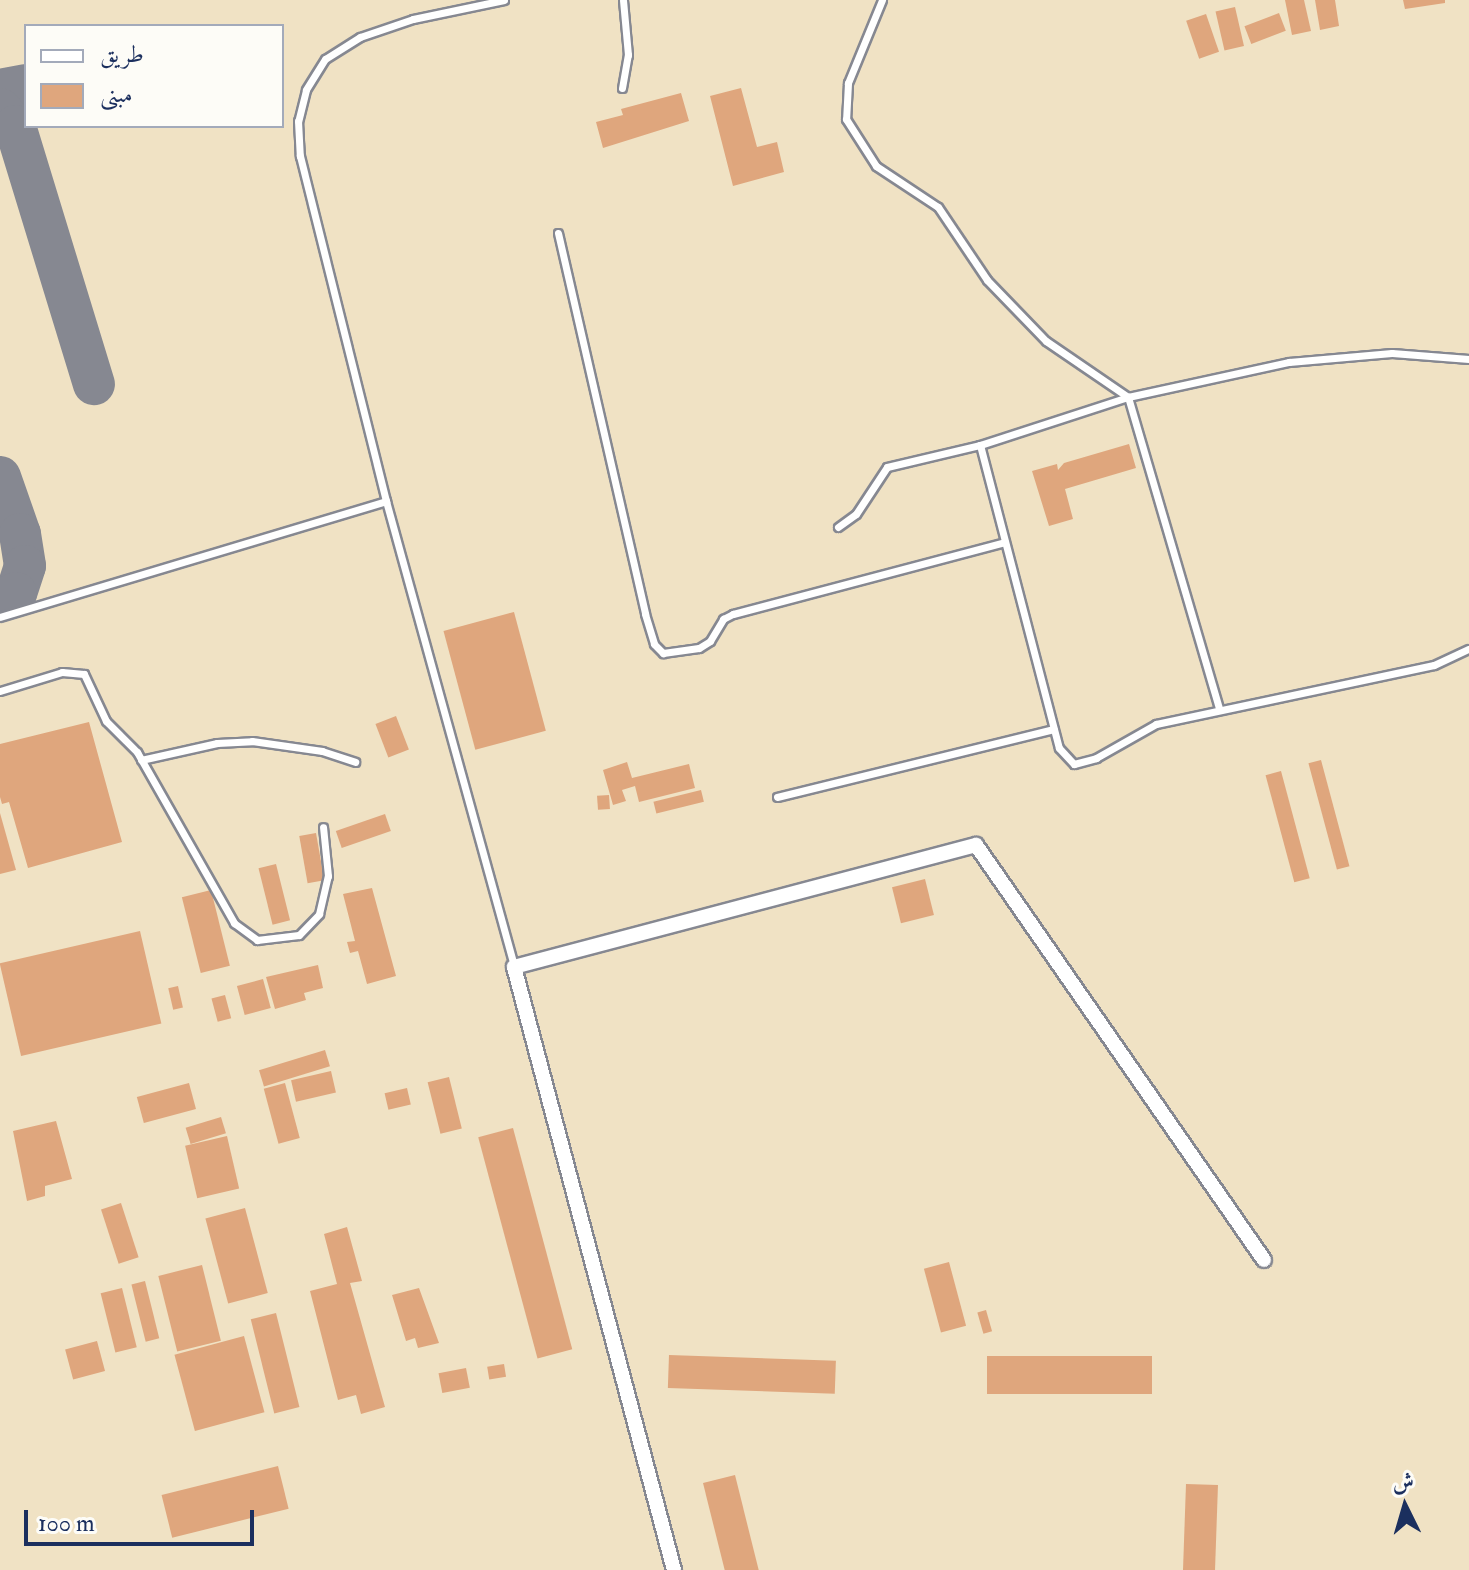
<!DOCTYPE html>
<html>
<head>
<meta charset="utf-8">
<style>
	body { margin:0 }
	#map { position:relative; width:1469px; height:1570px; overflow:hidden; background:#f0e2c4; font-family:"IM FELL Double Pica",Amiri,serif }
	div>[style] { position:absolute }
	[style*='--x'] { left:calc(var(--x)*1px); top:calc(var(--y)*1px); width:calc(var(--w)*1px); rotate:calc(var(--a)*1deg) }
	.taxiway>* { height:42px; margin:-21px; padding:0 21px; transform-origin:21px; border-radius:21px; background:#868891 }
	.building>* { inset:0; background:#dfa67d; transform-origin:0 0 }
	.roads { filter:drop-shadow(2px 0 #868891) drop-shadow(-2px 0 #868891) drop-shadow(0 2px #868891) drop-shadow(0 -2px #868891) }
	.lane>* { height:7px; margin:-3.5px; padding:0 3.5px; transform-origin:3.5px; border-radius:3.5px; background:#fff }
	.street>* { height:14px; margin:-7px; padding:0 7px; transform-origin:7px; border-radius:7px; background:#fff }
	span { translate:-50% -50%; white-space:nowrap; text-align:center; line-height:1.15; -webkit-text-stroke:8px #fdfcf7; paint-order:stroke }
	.legend { position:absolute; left:24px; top:24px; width:260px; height:104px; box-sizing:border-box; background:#fdfcf7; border:2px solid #a3aaba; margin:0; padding:10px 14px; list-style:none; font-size:24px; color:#1b2f5e }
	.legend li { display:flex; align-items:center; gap:16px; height:40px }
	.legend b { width:40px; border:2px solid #a3aaba }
	.north { position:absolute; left:1365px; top:1466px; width:80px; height:80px; -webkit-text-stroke:6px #fdfcf7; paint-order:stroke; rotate:355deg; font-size:22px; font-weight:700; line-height:32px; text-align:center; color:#1b2f5e }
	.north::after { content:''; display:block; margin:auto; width:28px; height:36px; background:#1b2f5e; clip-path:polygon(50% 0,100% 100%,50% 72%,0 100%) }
	.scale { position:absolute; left:24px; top:1510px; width:230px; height:36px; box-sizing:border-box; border:4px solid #1b2f5e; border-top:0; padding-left:10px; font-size:24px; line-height:28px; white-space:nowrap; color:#1b2f5e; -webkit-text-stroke:6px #fdfcf7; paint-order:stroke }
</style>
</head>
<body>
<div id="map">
	<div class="taxiway">
		<i style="--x:0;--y:90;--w:26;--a:-11"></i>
		<i style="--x:0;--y:109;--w:23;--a:49"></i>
		<i style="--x:15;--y:126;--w:270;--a:73"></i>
		<i style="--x:0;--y:477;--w:60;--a:70.7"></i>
		<i style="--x:20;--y:534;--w:32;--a:81"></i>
		<i style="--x:25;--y:566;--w:28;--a:108"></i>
		<i style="--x:16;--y:593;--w:17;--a:156"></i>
	</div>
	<div class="building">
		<i style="clip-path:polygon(1285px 0,1304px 0,1311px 31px,1292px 35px)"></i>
		<i style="clip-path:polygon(1315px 0,1335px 0,1339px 26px,1320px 30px)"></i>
		<i style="clip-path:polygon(1403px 0,1445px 0,1445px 3px,1405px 9px)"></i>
		<i style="left:1235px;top:7px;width:40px;height:20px;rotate:77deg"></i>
		<i style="left:1279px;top:13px;width:19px;height:37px;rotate:69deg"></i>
		<i style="left:1206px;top:14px;width:40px;height:21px;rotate:71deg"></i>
		<i style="clip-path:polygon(741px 88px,757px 147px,777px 142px,784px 172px,733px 186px,710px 96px)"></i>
		<i style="clip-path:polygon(681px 93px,689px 121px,603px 148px,596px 122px,623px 115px,621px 109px)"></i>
		<i style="clip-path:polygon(1129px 444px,1136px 468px,1065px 489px,1073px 519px,1049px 526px,1032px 471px,1057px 464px,1058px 470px,1064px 463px)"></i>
		<i style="left:514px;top:612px;width:123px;height:73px;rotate:75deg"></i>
		<i style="left:396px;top:716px;width:36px;height:22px;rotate:69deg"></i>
		<i style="clip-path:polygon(89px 722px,122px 842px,28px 868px,9px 802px,2px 804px,0 797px,0 744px)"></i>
		<i style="left:1321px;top:760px;width:110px;height:13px;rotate:75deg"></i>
		<i style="clip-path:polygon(627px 762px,632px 778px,689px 764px,695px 788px,639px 802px,635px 786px,622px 790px,626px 801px,613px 805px,603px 770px)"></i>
		<i style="left:1281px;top:771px;width:111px;height:16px;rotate:75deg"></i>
		<i style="left:701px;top:790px;width:12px;height:49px;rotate:76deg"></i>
		<i style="left:609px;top:795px;width:14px;height:12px;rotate:86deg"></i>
		<i style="clip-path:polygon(0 813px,16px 870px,0 874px)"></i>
		<i style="left:385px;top:814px;width:18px;height:52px;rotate:71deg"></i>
		<i style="left:316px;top:833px;width:48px;height:17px;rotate:80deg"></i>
		<i style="left:276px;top:864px;width:58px;height:18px;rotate:76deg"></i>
		<i style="left:925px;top:879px;width:37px;height:34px;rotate:76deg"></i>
		<i style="clip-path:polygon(372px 888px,396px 976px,367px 984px,358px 951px,350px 953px,347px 942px,355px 941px,343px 894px)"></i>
		<i style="left:211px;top:890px;width:78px;height:30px;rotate:76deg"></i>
		<i style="left:140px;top:931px;width:95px;height:144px;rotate:77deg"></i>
		<i style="clip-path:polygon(318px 965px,323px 988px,304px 993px,306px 1000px,275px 1009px,266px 977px)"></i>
		<i style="left:263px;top:979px;width:30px;height:27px;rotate:75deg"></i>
		<i style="left:178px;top:986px;width:22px;height:10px;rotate:77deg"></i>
		<i style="left:225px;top:995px;width:24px;height:14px;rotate:75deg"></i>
		<i style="left:325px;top:1050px;width:17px;height:69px;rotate:73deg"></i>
		<i style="left:331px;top:1071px;width:22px;height:41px;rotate:77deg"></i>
		<i style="left:449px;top:1077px;width:53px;height:22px;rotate:76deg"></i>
		<i style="left:189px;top:1083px;width:27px;height:54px;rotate:75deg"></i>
		<i style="left:285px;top:1083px;width:57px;height:22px;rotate:75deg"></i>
		<i style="left:407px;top:1088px;width:17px;height:23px;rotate:77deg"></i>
		<i style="left:221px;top:1117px;width:17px;height:37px;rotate:73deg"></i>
		<i style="clip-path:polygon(56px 1121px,72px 1179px,45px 1186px,45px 1196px,27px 1201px,13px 1131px)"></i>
		<i style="left:513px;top:1128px;width:229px;height:36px;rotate:75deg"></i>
		<i style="left:227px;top:1136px;width:54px;height:43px;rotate:77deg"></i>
		<i style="left:121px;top:1203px;width:57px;height:21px;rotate:72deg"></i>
		<i style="left:245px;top:1208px;width:88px;height:41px;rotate:75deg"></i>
		<i style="clip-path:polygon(347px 1227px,362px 1281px,350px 1283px,385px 1407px,361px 1414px,356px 1395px,338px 1400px,310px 1291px,337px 1284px,324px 1234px)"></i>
		<i style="left:949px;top:1262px;width:66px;height:26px;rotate:75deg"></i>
		<i style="left:202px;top:1265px;width:78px;height:45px;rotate:76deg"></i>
		<i style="left:145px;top:1281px;width:59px;height:14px;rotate:76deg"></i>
		<i style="left:122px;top:1288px;width:61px;height:22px;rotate:76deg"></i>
		<i style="clip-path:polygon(419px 1288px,439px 1343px,418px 1348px,415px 1338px,406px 1341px,392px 1295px)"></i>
		<i style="left:986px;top:1310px;width:22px;height:9px;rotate:74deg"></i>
		<i style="left:276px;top:1313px;width:97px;height:26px;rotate:76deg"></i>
		<i style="left:244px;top:1336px;width:79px;height:72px;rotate:75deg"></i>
		<i style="left:97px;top:1341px;width:31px;height:33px;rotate:75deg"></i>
		<i style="left:669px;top:1355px;width:167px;height:33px;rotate:2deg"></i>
		<i style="left:987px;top:1356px;width:165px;height:38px"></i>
		<i style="left:504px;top:1364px;width:13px;height:17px;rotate:81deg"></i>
		<i style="left:466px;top:1368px;width:20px;height:28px;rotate:79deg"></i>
		<i style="left:278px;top:1466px;width:44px;height:120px;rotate:76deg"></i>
		<i style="left:735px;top:1475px;width:98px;height:33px;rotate:76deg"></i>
		<i style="left:1186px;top:1484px;width:32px;height:86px;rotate:2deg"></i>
	</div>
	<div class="roads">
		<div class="lane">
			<i style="--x:504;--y:0;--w:93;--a:168.2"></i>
			<i style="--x:413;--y:19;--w:56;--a:161.2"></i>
			<i style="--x:360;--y:37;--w:41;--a:147.8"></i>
			<i style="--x:325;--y:59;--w:36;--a:122"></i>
			<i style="--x:306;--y:90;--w:32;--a:104"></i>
			<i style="--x:298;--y:121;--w:35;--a:87"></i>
			<i style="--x:300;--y:156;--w:356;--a:76"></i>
			<i style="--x:386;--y:501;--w:483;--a:74.6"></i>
			<i style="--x:882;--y:0;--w:90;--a:112.3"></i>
			<i style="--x:848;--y:83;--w:36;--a:93"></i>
			<i style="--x:846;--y:119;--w:56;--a:57.4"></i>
			<i style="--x:876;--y:166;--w:74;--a:33.5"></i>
			<i style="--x:938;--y:207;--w:88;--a:56.1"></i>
			<i style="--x:987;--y:280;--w:85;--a:46"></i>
			<i style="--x:1046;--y:341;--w:99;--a:34.3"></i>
			<i style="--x:1128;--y:397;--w:325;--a:73.7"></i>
			<i style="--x:622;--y:88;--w:34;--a:-80"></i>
			<i style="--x:628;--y:55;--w:55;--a:-95.2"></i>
			<i style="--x:558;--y:233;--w:391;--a:77.1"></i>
			<i style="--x:645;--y:614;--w:31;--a:73"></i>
			<i style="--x:654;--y:644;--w:13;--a:45"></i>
			<i style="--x:663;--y:653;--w:36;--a:-8"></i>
			<i style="--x:699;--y:648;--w:13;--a:-32"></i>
			<i style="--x:710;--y:641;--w:26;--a:-59"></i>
			<i style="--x:723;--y:619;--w:11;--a:-27"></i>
			<i style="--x:733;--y:614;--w:281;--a:-14.8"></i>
			<i style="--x:980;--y:445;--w:313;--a:75.4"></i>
			<i style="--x:1059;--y:748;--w:22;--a:47"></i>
			<i style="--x:1074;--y:764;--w:23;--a:-15"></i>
			<i style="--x:1096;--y:758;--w:69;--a:-29.5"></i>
			<i style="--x:1156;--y:724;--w:284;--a:-12"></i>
			<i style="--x:1434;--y:665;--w:38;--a:-25"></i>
			<i style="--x:838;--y:527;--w:22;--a:-36"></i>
			<i style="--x:856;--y:514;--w:56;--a:-56.6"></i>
			<i style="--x:887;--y:467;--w:96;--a:-13.3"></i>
			<i style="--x:980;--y:445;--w:156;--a:-18"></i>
			<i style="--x:1128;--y:397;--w:165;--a:-12.3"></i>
			<i style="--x:1289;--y:362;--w:103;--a:-5"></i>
			<i style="--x:1392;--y:353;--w:77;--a:4.5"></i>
			<i style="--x:0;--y:617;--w:403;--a:-16.7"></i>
			<i style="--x:0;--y:691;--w:65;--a:-17"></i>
			<i style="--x:62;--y:672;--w:22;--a:5"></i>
			<i style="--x:84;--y:674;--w:52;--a:64.9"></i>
			<i style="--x:106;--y:721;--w:44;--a:45"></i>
			<i style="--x:137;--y:752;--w:197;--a:60.4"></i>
			<i style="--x:234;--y:923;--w:29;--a:36"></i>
			<i style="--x:257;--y:940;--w:42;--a:-6.8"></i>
			<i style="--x:299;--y:935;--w:29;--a:-46"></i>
			<i style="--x:319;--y:914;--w:39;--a:-77"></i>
			<i style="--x:328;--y:876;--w:49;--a:-95.8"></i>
			<i style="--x:141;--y:760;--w:78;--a:-12.6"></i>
			<i style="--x:217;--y:743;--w:35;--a:-3"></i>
			<i style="--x:252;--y:741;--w:71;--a:8.1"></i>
			<i style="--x:322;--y:751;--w:35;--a:18"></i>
			<i style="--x:777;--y:797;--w:285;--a:-13.8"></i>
		</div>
		<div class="street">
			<i style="--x:674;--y:1570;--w:624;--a:-104.86"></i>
			<i style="--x:514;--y:967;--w:478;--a:-14.8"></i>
			<i style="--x:976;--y:845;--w:505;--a:55.24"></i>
		</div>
	</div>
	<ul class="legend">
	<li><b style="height:10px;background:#fff"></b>طريق</li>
	<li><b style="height:22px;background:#dfa67d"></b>مبنى</li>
	</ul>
	<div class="north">ش</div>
	<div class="scale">100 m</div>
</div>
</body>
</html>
